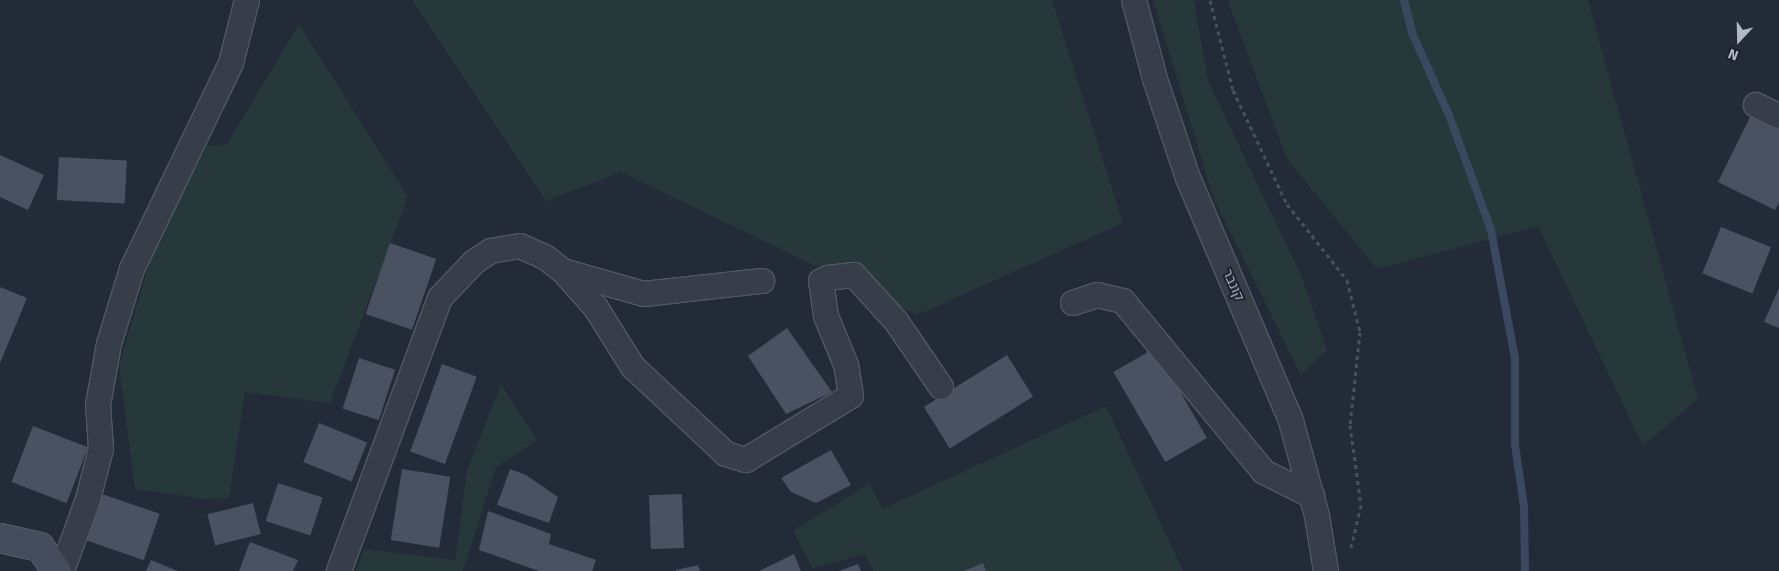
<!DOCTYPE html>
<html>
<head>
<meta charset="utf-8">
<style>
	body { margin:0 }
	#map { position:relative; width:1779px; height:571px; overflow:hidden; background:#232b38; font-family:Signika,"Noto Sans Hebrew",sans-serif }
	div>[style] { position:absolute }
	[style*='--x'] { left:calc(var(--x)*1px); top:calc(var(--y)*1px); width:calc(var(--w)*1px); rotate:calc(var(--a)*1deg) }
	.green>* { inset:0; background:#26383a }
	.stream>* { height:8px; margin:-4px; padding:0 4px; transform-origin:4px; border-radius:4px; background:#3a4860 }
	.building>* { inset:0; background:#4a5262; transform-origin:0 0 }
	.path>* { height:3px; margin-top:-1.5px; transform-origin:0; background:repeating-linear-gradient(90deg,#435356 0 4px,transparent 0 8px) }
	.roads { filter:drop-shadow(1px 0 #525863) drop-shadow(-1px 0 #525863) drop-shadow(0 1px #525863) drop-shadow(0 -1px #525863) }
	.street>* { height:24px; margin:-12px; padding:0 12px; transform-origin:12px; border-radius:12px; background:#373d49 }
	.secondary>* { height:28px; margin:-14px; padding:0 14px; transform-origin:14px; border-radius:14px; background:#454c5b }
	span { translate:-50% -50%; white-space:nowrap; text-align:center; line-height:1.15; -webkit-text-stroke:4px #1c222d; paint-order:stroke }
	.street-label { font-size:14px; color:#b2b8c5 }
	.north { position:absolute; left:1714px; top:15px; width:50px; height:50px; -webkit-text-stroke:4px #1c222d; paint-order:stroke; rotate:201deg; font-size:14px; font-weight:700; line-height:20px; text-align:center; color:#b2b8c5 }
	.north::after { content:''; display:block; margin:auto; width:18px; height:22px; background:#b2b8c5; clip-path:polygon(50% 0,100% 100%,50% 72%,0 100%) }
</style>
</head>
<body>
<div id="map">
	<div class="green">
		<i style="clip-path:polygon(412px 0,1052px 0,1123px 223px,917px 315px,621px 172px,546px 201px)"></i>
		<i style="clip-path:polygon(1153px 0,1194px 0,1208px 81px,1301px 275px,1327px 350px,1301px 375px,1214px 199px)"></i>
		<i style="clip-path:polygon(1229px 0,1588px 0,1698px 399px,1643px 446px,1538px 226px,1377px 269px,1287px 159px,1229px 4px)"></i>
		<i style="clip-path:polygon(299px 24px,408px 197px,330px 403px,245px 392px,229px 498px,205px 499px,135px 489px,119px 366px,159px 231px,207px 146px,227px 144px)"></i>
		<i style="clip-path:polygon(501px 384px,537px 440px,496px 467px,463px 571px,356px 571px,364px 549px,455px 560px,467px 471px)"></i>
		<i style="clip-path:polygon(1106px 406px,1183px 571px,873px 571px,865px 554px,813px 568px,793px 531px,870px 483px,882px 509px)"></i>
	</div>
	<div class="stream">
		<i style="--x:1404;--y:0;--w:36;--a:76"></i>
		<i style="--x:1413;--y:35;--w:88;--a:65.8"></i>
		<i style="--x:1449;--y:115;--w:122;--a:69.9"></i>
		<i style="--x:1491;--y:230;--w:130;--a:79.4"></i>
		<i style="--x:1515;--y:358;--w:86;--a:90"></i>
		<i style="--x:1515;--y:444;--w:64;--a:81.9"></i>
		<i style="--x:1524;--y:507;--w:64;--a:89.1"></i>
	</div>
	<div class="building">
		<i style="clip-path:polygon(1752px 113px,1779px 126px,1779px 202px,1775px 210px,1718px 182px)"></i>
		<i style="clip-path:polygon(0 155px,44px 175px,28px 210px,0 197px)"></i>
		<i style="left:59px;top:157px;width:68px;height:43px;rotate:3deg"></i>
		<i style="left:1721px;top:227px;width:54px;height:50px;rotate:22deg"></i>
		<i style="left:390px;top:243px;width:49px;height:75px;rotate:19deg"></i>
		<i style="clip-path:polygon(0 287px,27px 298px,0 363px)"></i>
		<i style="clip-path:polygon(1779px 288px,1779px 328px,1764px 322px)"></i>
		<i style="clip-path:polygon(787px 328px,832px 392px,786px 414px,748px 356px)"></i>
		<i style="left:1155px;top:348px;width:104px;height:48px;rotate:60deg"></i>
		<i style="left:1007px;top:355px;width:49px;height:98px;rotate:58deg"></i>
		<i style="left:359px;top:358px;width:38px;height:53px;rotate:18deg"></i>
		<i style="left:442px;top:364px;width:37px;height:93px;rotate:20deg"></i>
		<i style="left:319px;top:423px;width:52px;height:42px;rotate:22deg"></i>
		<i style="left:33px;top:426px;width:59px;height:60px;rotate:21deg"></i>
		<i style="clip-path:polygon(831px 450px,851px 485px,816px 503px,791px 492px,781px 478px)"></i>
		<i style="left:402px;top:469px;width:49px;height:72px;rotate:9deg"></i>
		<i style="clip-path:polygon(510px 469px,526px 475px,558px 497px,549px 523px,497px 505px)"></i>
		<i style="left:278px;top:483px;width:47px;height:40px;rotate:18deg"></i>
		<i style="left:102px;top:494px;width:61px;height:49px;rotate:19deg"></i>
		<i style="left:682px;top:494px;width:54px;height:33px;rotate:88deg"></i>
		<i style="left:253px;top:503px;width:32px;height:47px;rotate:76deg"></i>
		<i style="clip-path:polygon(488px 511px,551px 534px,549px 544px,596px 560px,592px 571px,539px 571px,479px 550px)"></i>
		<i style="clip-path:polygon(250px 542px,298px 560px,293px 571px,239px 571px)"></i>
		<i style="clip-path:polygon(794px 554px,801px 571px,759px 571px)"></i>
		<i style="clip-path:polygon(151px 560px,178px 571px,146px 571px)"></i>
		<i style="clip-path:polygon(983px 563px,986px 571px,964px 571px)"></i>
		<i style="clip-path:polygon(858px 564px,861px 571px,839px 571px)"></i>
		<i style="clip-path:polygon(698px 565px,700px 571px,676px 571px,676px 570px)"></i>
	</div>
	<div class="path">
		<i style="--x:1210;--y:0;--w:93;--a:75.7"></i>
		<i style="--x:1233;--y:90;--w:126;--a:64.7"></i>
		<i style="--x:1287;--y:204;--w:97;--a:51.7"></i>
		<i style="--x:1347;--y:280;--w:54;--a:76"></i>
		<i style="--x:1360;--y:332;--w:94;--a:96.1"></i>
		<i style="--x:1350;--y:425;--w:81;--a:82.2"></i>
		<i style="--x:1361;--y:505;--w:48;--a:103.2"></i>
	</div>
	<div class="roads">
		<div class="street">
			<i style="--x:1134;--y:0;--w:82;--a:75.1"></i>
			<i style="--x:1155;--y:79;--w:104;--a:71.6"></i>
			<i style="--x:1188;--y:178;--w:264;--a:67"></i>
			<i style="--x:1291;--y:421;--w:98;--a:74.7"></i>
			<i style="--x:1317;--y:516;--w:56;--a:80.7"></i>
			<i style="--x:1756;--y:105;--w:25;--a:26"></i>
			<i style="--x:563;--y:271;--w:84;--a:15.9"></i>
			<i style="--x:644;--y:294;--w:119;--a:-6.3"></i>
			<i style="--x:1073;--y:303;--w:25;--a:-18"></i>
			<i style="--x:1097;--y:295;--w:27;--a:13"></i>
			<i style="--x:1123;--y:301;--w:222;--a:50.5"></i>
			<i style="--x:1264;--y:472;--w:54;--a:26.6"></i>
			<i style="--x:62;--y:571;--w:77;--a:-70.1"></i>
			<i style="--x:88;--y:499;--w:52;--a:-75.4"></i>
			<i style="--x:101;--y:449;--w:44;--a:-93.9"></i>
			<i style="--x:98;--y:405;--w:62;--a:-79.8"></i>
			<i style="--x:109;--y:344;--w:78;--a:-73"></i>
			<i style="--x:132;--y:269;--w:229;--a:-64.3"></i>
			<i style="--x:231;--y:63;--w:65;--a:-75.7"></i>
			<i style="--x:339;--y:571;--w:291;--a:-69.7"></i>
			<i style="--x:440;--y:298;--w:50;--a:-46.6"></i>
			<i style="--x:474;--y:262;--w:20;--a:-33"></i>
			<i style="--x:491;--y:251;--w:29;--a:-10"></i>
			<i style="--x:520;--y:246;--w:27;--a:24"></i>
			<i style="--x:545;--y:257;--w:23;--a:38"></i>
			<i style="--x:563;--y:271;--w:50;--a:48.3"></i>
			<i style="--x:596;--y:308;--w:70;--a:57.9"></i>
			<i style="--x:633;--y:367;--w:127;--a:43.1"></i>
			<i style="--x:726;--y:454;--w:21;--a:17"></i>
			<i style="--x:746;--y:460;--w:123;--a:-31.4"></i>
			<i style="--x:851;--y:396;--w:31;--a:-99"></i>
			<i style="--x:846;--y:365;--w:53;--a:-112.2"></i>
			<i style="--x:826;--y:316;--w:35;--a:-98"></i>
			<i style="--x:821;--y:281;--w:8;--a:-23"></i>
			<i style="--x:828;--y:278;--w:26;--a:-7"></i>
			<i style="--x:854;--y:275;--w:62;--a:47.6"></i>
			<i style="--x:896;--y:321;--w:80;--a:55.7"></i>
		</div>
		<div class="secondary">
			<i style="--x:0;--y:538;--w:41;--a:12.7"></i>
			<i style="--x:40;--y:547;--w:29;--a:55"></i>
		</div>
	</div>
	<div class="street-label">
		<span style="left:1233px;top:285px;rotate:66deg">קונבר</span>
	</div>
	<div class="north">N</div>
</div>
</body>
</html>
